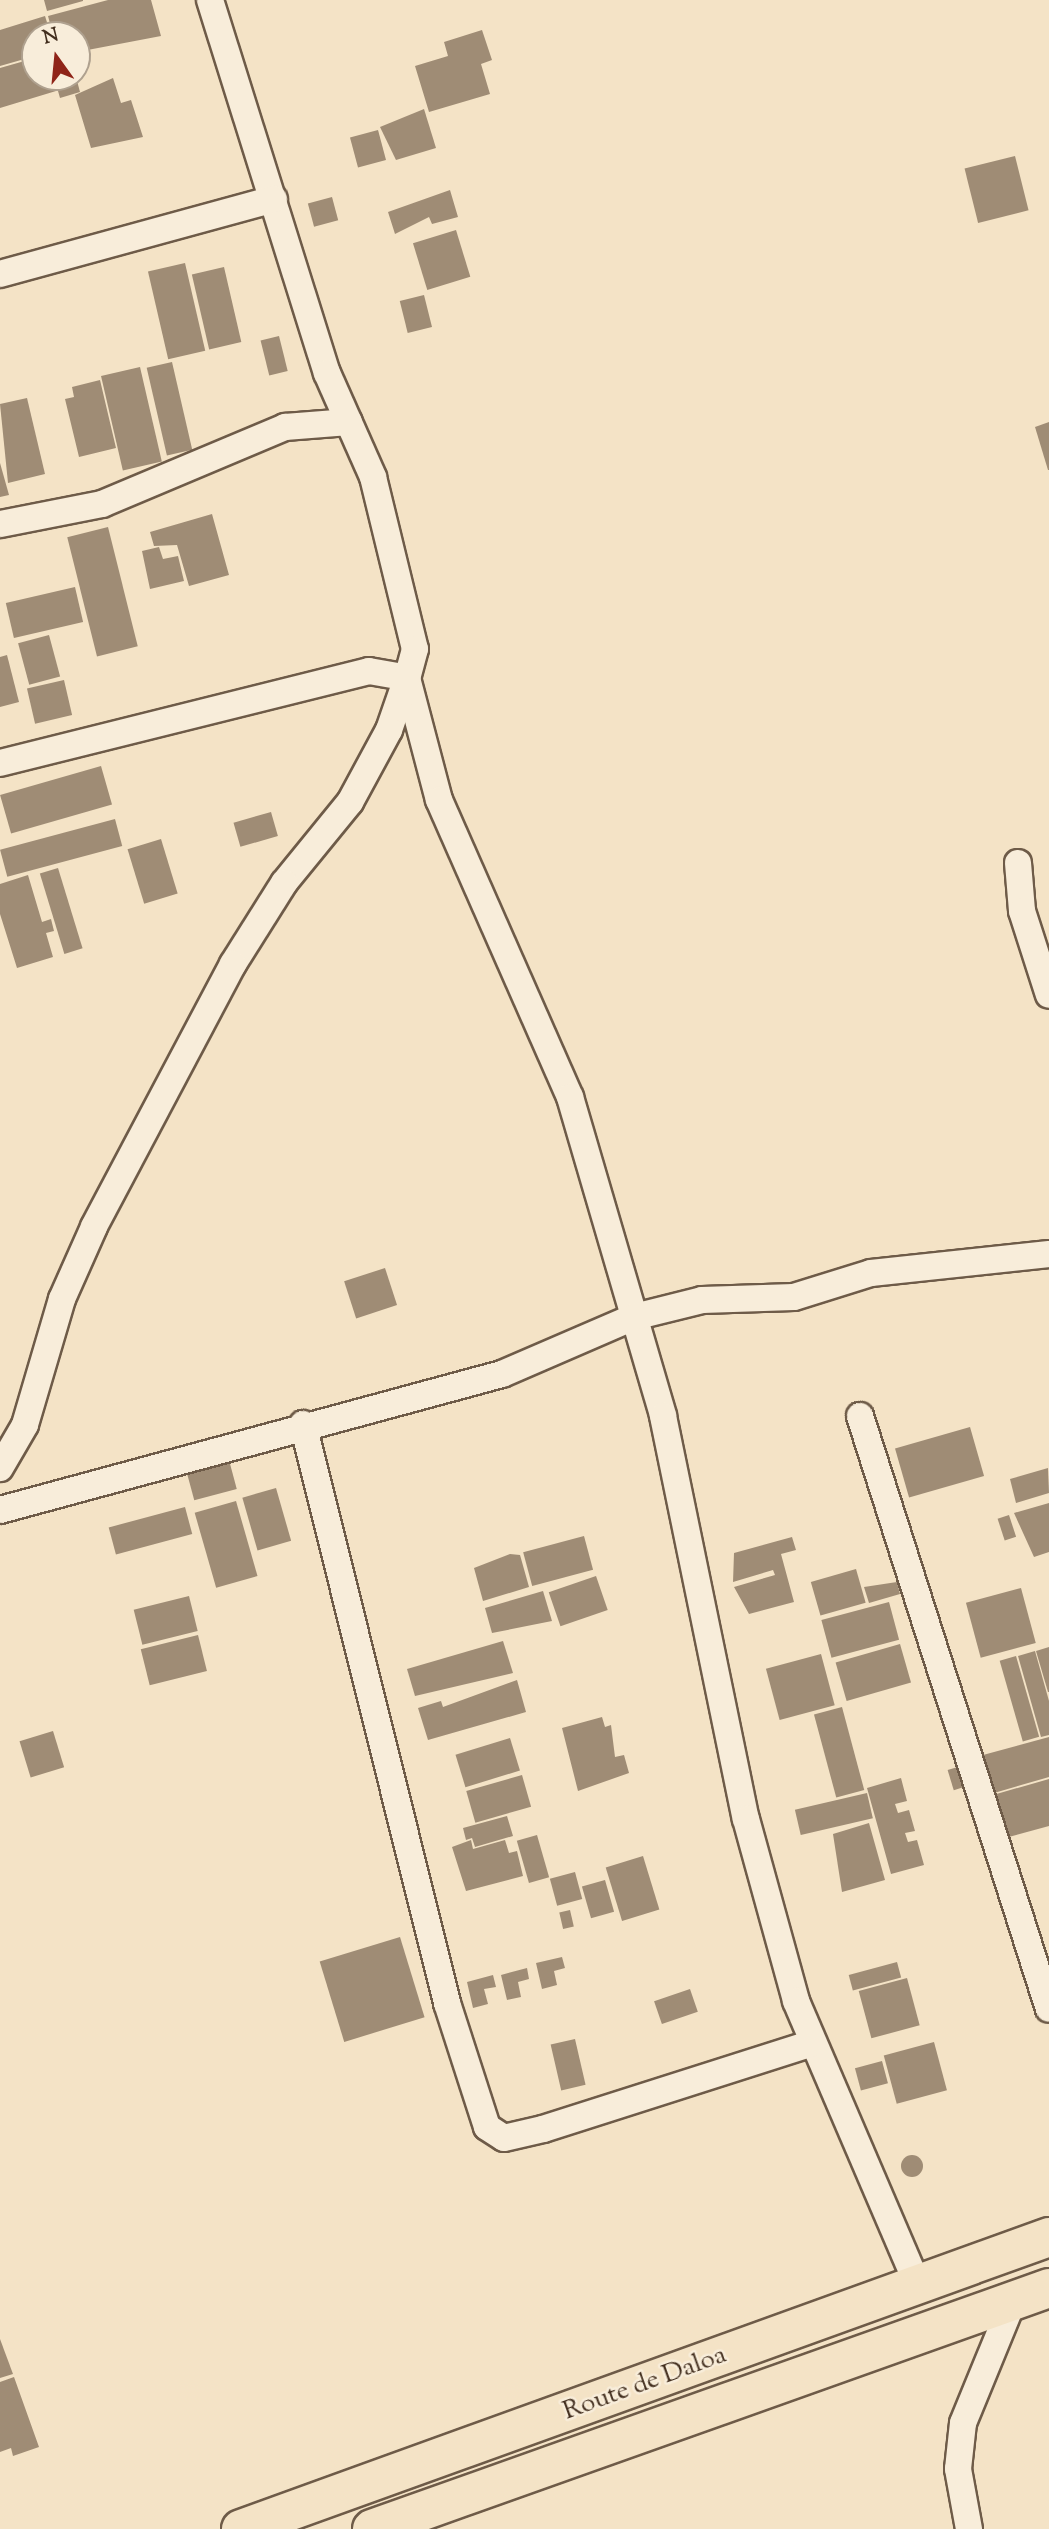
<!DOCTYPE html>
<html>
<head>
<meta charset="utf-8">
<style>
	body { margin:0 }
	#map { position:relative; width:1049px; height:2529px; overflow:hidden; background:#f4e3c6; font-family:"Sorts Mill Goudy",serif }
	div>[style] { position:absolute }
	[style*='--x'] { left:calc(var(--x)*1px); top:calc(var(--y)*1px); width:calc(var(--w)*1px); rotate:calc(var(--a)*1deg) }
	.building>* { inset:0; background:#9f8c75; transform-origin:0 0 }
	.round { border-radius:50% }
	.roads { filter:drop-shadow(2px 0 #6e5b48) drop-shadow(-2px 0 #6e5b48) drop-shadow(0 2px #6e5b48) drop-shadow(0 -2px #6e5b48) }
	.minor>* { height:26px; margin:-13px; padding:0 13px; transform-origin:13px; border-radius:13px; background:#f8edda }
	.trunk>* { height:38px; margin:-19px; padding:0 19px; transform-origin:19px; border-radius:19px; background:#f4e3c6 }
	span { translate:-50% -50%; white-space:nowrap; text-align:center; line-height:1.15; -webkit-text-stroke:5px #f8edda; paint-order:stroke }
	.street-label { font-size:26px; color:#422e1e }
	.north { position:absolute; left:21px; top:21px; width:70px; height:70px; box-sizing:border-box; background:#f8edda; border:2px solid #afa18f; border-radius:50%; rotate:345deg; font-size:19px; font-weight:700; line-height:28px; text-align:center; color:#422e1e }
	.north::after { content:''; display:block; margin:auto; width:24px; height:32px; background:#8f2418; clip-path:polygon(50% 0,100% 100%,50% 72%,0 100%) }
</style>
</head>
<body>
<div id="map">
	<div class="building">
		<i style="clip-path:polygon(44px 0,83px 0,83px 1px,47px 11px)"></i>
		<i style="clip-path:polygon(108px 0,151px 0,161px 36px,77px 52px,77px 35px,53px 35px,48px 16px)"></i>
		<i style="clip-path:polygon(45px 16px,51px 35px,35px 35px,35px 56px,0 66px,0 30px)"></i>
		<i style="clip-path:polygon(482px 30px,492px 60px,481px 64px,490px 94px,429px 112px,415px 66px,448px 56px,444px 42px)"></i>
		<i style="clip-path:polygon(35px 58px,35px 77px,52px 77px,56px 91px,0 108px,0 68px)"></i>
		<i style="clip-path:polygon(54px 77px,76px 77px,80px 92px,60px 98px)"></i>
		<i style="clip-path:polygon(113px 78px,121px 103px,131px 100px,143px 137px,91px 148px,75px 95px)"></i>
		<i style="clip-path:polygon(424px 109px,436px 148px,396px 160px,380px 127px)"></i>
		<i style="left:378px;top:130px;width:31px;height:29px;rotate:75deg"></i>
		<i style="left:1015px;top:156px;width:56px;height:52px;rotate:76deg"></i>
		<i style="clip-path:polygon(450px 190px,458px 217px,432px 224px,429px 217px,395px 234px,388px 212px)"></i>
		<i style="left:332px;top:197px;width:24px;height:25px;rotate:75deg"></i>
		<i style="left:456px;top:230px;width:49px;height:45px;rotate:73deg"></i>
		<i style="left:185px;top:263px;width:90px;height:38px;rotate:77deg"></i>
		<i style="left:224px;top:267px;width:77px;height:33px;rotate:77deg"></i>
		<i style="left:424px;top:295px;width:33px;height:25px;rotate:76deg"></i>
		<i style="left:279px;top:336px;width:36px;height:19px;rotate:76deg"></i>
		<i style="left:172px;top:362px;width:90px;height:26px;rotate:77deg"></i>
		<i style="left:140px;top:367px;width:97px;height:40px;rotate:77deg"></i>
		<i style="clip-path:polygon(100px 380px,116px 448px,79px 457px,65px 399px,74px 397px,72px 387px)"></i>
		<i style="clip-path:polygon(27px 398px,45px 474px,8px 483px,0 404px)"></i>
		<i style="clip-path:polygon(1049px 422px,1049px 470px,1048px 470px,1035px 427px)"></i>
		<i style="clip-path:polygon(0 463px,9px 495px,0 497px)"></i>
		<i style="clip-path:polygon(212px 514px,229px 575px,189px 586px,177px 545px,154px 546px,150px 532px)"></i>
		<i style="left:108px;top:527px;width:123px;height:42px;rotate:76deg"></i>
		<i style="clip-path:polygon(159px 547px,163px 559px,178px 556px,184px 581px,150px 589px,142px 551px)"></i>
		<i style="left:75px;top:587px;width:36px;height:71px;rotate:77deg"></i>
		<i style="left:49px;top:635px;width:43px;height:32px;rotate:75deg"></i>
		<i style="clip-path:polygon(7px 655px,19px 702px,0 707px,0 657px)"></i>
		<i style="left:64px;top:680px;width:36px;height:38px;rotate:77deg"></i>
		<i style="left:101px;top:766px;width:40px;height:105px;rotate:74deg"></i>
		<i style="left:271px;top:812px;width:25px;height:39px;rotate:74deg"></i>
		<i style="left:115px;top:819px;width:28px;height:119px;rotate:75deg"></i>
		<i style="left:161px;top:839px;width:57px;height:35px;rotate:73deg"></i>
		<i style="left:58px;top:868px;width:84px;height:19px;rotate:73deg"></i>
		<i style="clip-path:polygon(28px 875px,42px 922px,51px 919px,54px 931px,46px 933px,53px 957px,17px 968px,0 914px,0 884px)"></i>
		<i style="left:385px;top:1268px;width:39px;height:43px;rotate:72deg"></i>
		<i style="left:970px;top:1427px;width:51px;height:78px;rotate:74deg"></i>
		<i style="left:229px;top:1460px;width:30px;height:44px;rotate:75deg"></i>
		<i style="clip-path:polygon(1048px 1468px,1049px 1493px,1016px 1503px,1010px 1479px)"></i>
		<i style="left:276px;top:1488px;width:55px;height:35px;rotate:74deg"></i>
		<i style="left:236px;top:1501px;width:78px;height:43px;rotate:74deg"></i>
		<i style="clip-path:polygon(1049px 1503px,1049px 1552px,1034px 1557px,1014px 1513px)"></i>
		<i style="left:185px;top:1507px;width:28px;height:79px;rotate:75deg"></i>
		<i style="left:1009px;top:1515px;width:23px;height:12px;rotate:72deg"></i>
		<i style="left:584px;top:1536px;width:35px;height:63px;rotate:75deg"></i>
		<i style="clip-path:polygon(792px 1537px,796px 1550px,781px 1554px,794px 1602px,749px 1614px,734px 1587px,775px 1575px,773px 1570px,733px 1582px,734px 1553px)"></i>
		<i style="clip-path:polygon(510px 1554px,520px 1555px,529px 1587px,483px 1601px,474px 1568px)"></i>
		<i style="left:856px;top:1569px;width:35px;height:47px;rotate:74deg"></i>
		<i style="left:596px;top:1576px;width:36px;height:50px;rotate:71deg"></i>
		<i style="clip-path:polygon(897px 1582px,900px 1594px,869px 1603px,864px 1587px)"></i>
		<i style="left:1021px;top:1588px;width:57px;height:57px;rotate:75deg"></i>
		<i style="clip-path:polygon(543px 1591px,552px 1621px,492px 1633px,485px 1608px)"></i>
		<i style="left:189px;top:1596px;width:36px;height:57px;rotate:76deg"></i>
		<i style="left:889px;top:1602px;width:39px;height:70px;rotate:75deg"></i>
		<i style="left:198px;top:1635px;width:37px;height:59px;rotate:76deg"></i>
		<i style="clip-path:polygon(503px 1641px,513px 1673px,415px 1696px,407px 1669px)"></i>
		<i style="left:900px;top:1644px;width:40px;height:67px;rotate:74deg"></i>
		<i style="clip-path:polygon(1049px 1647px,1049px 1692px,1048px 1692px,1036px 1651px)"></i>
		<i style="clip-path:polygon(1035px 1651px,1049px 1701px,1049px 1735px,1041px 1737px,1018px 1656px)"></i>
		<i style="left:821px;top:1654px;width:53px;height:57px;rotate:75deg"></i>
		<i style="left:1016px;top:1656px;width:84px;height:17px;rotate:74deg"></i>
		<i style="clip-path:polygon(517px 1680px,526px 1712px,428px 1740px,418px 1708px,441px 1701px,443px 1707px)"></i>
		<i style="left:842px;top:1707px;width:86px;height:29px;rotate:75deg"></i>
		<i style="clip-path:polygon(602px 1717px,605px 1727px,611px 1725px,615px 1757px,624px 1755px,629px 1773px,578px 1791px,562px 1728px)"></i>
		<i style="left:53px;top:1731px;width:38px;height:35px;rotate:73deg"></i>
		<i style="clip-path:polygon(1049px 1737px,1049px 1777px,994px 1793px,983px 1755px)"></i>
		<i style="left:510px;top:1738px;width:34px;height:57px;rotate:73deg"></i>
		<i style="left:961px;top:1766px;width:21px;height:14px;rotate:73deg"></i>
		<i style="left:522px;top:1775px;width:33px;height:58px;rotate:74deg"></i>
		<i style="clip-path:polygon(901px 1778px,907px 1801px,895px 1804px,898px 1813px,909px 1810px,915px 1831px,905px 1833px,908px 1842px,917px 1840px,924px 1865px,891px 1874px,867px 1788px)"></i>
		<i style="clip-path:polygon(1049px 1779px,1049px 1826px,1005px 1838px,993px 1795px)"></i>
		<i style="left:867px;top:1793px;width:26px;height:74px;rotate:77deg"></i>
		<i style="clip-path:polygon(507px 1816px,513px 1836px,475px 1847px,472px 1838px,466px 1840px,463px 1828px)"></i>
		<i style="clip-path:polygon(869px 1823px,885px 1880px,842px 1892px,833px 1834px)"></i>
		<i style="left:537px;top:1835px;width:44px;height:21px;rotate:74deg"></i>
		<i style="clip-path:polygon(471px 1840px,473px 1849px,505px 1840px,509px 1853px,517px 1851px,523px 1876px,466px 1891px,452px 1847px)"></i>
		<i style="left:643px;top:1856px;width:56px;height:39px;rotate:73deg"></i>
		<i style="left:575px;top:1872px;width:28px;height:26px;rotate:75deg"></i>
		<i style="left:605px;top:1880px;width:33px;height:24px;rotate:74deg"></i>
		<i style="left:570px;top:1910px;width:17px;height:11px;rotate:77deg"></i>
		<i style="left:400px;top:1937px;width:84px;height:84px;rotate:73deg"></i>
		<i style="clip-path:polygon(562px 1957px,565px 1968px,554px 1971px,557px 1985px,542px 1989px,536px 1963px)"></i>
		<i style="left:897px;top:1962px;width:16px;height:50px;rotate:75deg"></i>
		<i style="clip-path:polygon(527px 1968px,529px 1979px,518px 1982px,521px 1997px,507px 2000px,501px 1975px)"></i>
		<i style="clip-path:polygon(493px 1975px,496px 1987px,484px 1989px,488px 2004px,473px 2008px,467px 1982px)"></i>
		<i style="left:907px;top:1978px;width:49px;height:50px;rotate:75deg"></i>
		<i style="left:690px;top:1989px;width:24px;height:38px;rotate:71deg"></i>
		<i style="left:575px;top:2039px;width:47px;height:25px;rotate:77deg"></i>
		<i style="left:934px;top:2042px;width:50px;height:52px;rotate:75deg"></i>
		<i style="left:882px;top:2061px;width:23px;height:28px;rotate:75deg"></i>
		<i class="round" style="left:901px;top:2155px;width:22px;height:22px"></i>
		<i style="clip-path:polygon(0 2339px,13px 2374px,0 2378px)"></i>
		<i style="clip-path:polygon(14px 2377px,39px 2447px,13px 2456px,11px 2448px,0 2452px,0 2382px)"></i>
	</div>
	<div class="roads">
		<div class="minor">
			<i style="--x:210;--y:0;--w:391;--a:72.6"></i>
			<i style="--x:327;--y:373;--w:114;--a:66.1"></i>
			<i style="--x:373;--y:477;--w:177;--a:76.3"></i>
			<i style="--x:415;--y:649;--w:30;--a:105"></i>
			<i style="--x:407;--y:678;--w:126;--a:75.3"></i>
			<i style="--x:439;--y:800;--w:325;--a:66.2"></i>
			<i style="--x:570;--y:1097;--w:332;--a:73.7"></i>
			<i style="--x:663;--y:1416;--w:411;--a:78.4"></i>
			<i style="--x:746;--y:1819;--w:189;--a:74.6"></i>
			<i style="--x:796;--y:2001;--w:309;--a:66.8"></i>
			<i style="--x:0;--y:274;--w:284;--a:-15.3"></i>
			<i style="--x:0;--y:524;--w:104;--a:-11.1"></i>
			<i style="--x:102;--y:504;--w:199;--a:-22.8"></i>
			<i style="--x:285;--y:427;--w:64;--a:-4.5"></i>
			<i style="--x:0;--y:763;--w:380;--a:-14"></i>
			<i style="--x:369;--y:671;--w:39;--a:10"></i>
			<i style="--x:407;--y:678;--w:55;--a:109.1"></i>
			<i style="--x:389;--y:730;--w:82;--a:118.4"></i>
			<i style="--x:350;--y:802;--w:104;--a:129.2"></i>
			<i style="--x:284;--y:883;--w:96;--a:122.2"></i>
			<i style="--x:233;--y:964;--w:297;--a:117.9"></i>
			<i style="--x:94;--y:1227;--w:79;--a:114"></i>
			<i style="--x:62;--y:1299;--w:131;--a:106.4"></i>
			<i style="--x:25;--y:1425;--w:50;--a:120.2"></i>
			<i style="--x:1018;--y:863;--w:48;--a:85.2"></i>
			<i style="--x:1022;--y:911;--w:88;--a:72.2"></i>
			<i style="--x:860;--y:1416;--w:622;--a:72.32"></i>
			<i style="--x:303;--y:1424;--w:597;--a:76.03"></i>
			<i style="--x:447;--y:2003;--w:130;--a:72.1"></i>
			<i style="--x:487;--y:2127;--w:20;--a:33"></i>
			<i style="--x:504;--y:2138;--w:40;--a:-13"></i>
			<i style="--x:543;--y:2129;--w:282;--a:-17.7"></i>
			<i style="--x:0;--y:1510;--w:520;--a:-15.16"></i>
			<i style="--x:502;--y:1374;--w:144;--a:-23.4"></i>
			<i style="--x:634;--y:1317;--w:70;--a:-14"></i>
			<i style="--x:702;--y:1300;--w:92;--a:-1.9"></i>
			<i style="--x:794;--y:1297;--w:81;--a:-17.3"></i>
			<i style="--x:871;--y:1273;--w:179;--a:-6.1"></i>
			<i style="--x:969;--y:2529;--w:61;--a:-100.4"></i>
			<i style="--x:958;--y:2469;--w:46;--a:-83.8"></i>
			<i style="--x:963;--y:2423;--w:132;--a:-67.7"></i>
		</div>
		<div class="trunk">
			<i style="--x:241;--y:2529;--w:859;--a:-19.87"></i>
			<i style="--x:372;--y:2529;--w:719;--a:-19.59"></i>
		</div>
	</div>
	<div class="street-label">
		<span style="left:645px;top:2384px;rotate:-20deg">Route de Daloa</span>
	</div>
	<div class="north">N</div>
</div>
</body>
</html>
